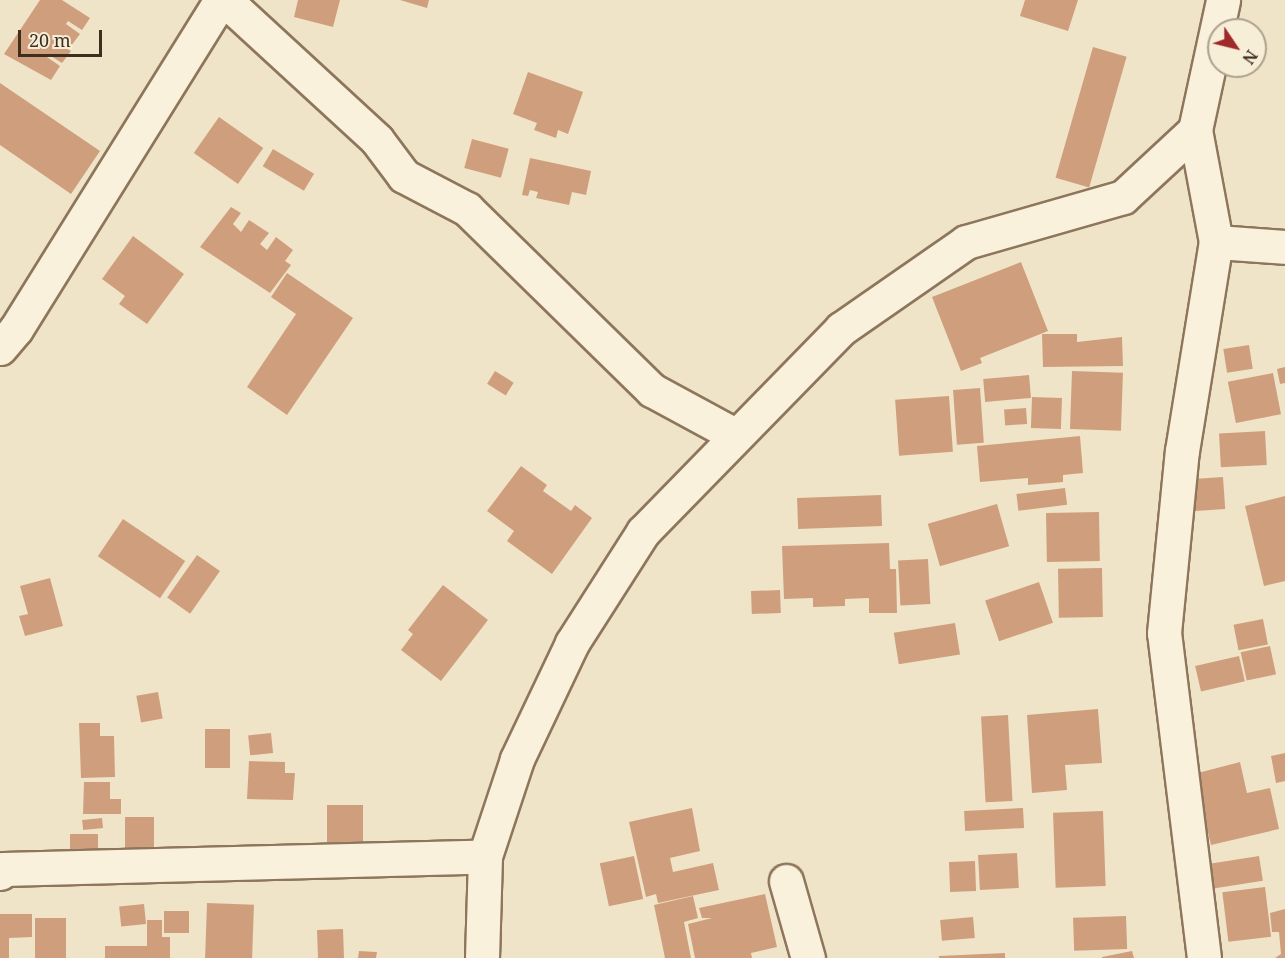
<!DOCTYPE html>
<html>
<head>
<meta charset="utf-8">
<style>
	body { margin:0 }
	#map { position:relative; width:1285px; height:958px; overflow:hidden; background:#f0e4c8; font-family:"Noto Serif",serif }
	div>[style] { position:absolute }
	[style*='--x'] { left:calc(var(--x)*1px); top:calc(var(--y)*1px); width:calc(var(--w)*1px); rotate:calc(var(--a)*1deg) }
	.building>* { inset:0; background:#cf9f7d; transform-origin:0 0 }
	.roads { filter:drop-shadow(2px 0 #8d765c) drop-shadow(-2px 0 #8d765c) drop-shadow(0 2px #8d765c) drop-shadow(0 -2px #8d765c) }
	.minor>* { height:33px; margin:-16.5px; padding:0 16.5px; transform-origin:16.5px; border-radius:16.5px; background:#faf1dc }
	span { translate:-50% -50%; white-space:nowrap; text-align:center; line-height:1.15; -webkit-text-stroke:4.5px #f7eed8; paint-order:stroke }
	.north { position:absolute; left:1207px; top:18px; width:60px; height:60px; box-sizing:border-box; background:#f7eed8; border:2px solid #ada18e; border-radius:50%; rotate:125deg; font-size:16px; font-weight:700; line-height:24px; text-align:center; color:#3d2e20 }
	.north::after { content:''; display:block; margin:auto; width:21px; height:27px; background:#9e2a2b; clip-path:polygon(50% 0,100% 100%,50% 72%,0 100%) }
	.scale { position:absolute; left:18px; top:30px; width:84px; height:27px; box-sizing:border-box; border:3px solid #3d2e20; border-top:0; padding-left:8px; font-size:18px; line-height:21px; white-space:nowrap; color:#3d2e20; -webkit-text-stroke:4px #f7eed8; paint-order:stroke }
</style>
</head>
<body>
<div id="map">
	<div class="building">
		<i style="clip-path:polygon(40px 0,62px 0,90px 18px,82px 30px,68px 21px,66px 24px,80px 34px,71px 46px,60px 39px,57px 42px,71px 51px,62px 63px,49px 55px,47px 57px,60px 66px,51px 80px,4px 54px)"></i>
		<i style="clip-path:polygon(298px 0,340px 0,333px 27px,294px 17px)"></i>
		<i style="clip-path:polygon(400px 0,429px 0,427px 8px)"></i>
		<i style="clip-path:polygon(1025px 0,1078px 0,1068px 31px,1020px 16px)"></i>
		<i style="left:1093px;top:47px;width:35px;height:136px;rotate:16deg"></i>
		<i style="clip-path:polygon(528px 72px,583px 92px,568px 134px,558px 130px,556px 138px,534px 130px,537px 123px,513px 114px)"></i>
		<i style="clip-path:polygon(0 83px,100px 151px,71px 194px,0 145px)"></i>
		<i style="left:219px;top:117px;width:54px;height:44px;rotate:35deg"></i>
		<i style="left:472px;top:139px;width:38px;height:30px;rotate:15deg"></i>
		<i style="left:273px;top:149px;width:48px;height:20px;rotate:31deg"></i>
		<i style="clip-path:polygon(530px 158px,591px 171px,586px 195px,572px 192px,569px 205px,536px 198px,538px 192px,530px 190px,528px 196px,522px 195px)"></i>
		<i style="clip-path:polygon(231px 207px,241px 213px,233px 224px,241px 232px,249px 220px,269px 233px,260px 244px,267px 250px,276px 237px,293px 250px,285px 261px,291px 265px,270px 293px,200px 247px)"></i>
		<i style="clip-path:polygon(133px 236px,184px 274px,147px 324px,119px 304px,125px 296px,102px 279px)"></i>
		<i style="clip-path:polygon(1021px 262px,1048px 331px,980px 358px,982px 363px,961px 371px,932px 297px)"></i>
		<i style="clip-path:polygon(287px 273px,353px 318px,287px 415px,247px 387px,296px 314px,271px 297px)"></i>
		<i style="clip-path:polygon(1042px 334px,1077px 334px,1077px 342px,1122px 337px,1123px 366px,1043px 367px)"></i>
		<i style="left:1249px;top:345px;width:24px;height:26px;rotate:81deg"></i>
		<i style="clip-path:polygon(1285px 367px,1285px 383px,1280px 384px,1277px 369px)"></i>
		<i style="left:495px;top:371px;width:22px;height:15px;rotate:32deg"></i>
		<i style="left:1072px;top:371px;width:51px;height:58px;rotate:2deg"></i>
		<i style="left:1273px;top:373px;width:42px;height:46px;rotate:79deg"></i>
		<i style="left:1029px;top:375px;width:23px;height:46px;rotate:85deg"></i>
		<i style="left:980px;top:388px;width:55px;height:27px;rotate:86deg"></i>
		<i style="left:949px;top:396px;width:56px;height:54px;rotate:86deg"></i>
		<i style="left:1032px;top:397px;width:30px;height:31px;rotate:2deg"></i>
		<i style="left:1026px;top:408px;width:16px;height:22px;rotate:86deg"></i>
		<i style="left:1265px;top:431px;width:34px;height:46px;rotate:87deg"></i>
		<i style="clip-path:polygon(1080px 436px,1083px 473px,1063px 475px,1063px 482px,1028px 485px,1028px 478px,980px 482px,977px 446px)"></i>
		<i style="clip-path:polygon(521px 466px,547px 485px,543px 491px,571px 511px,575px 505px,592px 518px,552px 574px,507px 541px,514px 531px,487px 511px)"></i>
		<i style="left:1223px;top:477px;width:32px;height:37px;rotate:86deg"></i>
		<i style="left:1065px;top:488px;width:17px;height:49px;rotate:83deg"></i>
		<i style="left:881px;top:495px;width:31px;height:84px;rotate:88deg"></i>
		<i style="clip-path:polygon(1285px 496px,1285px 581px,1264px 586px,1245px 506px)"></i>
		<i style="left:997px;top:504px;width:44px;height:72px;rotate:74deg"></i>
		<i style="left:1099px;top:512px;width:49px;height:53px;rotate:89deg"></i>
		<i style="left:123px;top:519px;width:75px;height:45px;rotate:34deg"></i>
		<i style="clip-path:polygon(889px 543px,890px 569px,896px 569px,897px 613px,869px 613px,869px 598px,845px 599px,845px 606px,813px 607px,813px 598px,784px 599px,782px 546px)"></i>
		<i style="left:197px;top:555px;width:28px;height:52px;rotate:35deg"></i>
		<i style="left:928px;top:559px;width:45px;height:30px;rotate:87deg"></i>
		<i style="left:1102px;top:568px;width:49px;height:44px;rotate:89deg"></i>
		<i style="clip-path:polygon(50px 578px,63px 626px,25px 636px,19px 616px,28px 614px,20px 586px)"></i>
		<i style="left:1039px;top:582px;width:43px;height:57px;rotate:71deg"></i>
		<i style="clip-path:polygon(443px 585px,488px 620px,441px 681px,401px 650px,413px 634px,408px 630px)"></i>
		<i style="left:780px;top:590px;width:23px;height:29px;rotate:88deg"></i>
		<i style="left:1263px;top:619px;width:26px;height:30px;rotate:79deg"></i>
		<i style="left:955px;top:623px;width:32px;height:62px;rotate:81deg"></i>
		<i style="left:1270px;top:646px;width:29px;height:30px;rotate:78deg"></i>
		<i style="left:1239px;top:656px;width:26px;height:45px;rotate:77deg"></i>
		<i style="left:158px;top:692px;width:27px;height:22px;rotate:80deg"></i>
		<i style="clip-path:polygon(1098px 709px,1102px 763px,1065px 765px,1067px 790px,1032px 793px,1027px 715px)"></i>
		<i style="left:1008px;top:715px;width:86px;height:27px;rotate:87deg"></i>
		<i style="clip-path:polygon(79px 723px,100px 723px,100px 736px,114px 736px,115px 777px,81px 778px)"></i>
		<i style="left:205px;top:729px;width:25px;height:39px"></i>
		<i style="left:271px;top:733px;width:20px;height:23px;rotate:84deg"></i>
		<i style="clip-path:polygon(1285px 753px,1285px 781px,1276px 783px,1271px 756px)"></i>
		<i style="clip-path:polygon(249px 761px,285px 762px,285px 773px,295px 773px,293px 800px,247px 799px)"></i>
		<i style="clip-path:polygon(1240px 762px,1247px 793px,1270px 788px,1279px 829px,1211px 845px,1194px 774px)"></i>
		<i style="clip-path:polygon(84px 782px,110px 782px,110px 799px,121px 799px,121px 814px,83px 814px)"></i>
		<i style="left:327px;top:805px;width:36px;height:37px"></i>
		<i style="clip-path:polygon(692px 808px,700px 851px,670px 858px,673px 872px,713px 863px,719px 890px,658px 903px,656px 894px,646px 897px,629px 822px)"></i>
		<i style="left:1023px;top:808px;width:20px;height:59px;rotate:87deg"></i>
		<i style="left:1103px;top:811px;width:75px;height:50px;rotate:88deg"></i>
		<i style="left:125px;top:817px;width:29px;height:34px"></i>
		<i style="left:102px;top:818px;width:10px;height:20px;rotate:84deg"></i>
		<i style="left:70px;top:834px;width:28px;height:23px"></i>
		<i style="left:1017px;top:853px;width:35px;height:39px;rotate:87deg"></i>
		<i style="left:634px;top:856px;width:44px;height:35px;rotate:78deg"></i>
		<i style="left:1259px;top:856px;width:25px;height:58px;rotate:81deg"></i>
		<i style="left:975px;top:861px;width:30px;height:26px;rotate:88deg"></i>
		<i style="left:1265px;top:887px;width:50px;height:43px;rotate:83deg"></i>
		<i style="clip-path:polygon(765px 894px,777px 947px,751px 953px,752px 958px,695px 958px,688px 924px,712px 918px,702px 918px,699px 908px)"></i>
		<i style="clip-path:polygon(693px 896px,698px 918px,684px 922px,691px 958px,665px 958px,654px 905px)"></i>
		<i style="left:207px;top:903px;width:47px;height:55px;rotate:2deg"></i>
		<i style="left:144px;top:904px;width:20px;height:25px;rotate:84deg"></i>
		<i style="clip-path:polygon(1285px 909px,1285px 958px,1275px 958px,1281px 954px,1279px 932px,1272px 932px,1270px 913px)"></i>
		<i style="left:189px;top:911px;width:22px;height:25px;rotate:90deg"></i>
		<i style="clip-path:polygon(0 914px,32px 914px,32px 937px,9px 938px,9px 958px,0 958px)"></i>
		<i style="left:1126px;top:916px;width:33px;height:53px;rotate:88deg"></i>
		<i style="left:973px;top:917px;width:21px;height:33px;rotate:85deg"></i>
		<i style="left:35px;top:918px;width:31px;height:40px"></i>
		<i style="clip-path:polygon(147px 920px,162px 920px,162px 937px,170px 937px,170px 958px,105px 958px,105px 946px,147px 946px)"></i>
		<i style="left:343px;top:929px;width:29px;height:26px;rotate:88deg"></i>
		<i style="clip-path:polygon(359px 951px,377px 952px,376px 958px,358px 958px)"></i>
		<i style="clip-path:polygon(1132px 951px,1134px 958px,1102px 958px,1102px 957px)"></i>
		<i style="clip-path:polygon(1005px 953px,1005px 958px,939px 958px,939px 956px)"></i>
	</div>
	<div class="roads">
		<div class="minor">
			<i style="--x:225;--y:0;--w:207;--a:42.6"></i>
			<i style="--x:377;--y:140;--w:45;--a:53.1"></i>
			<i style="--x:404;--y:176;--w:71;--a:27.6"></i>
			<i style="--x:467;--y:209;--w:259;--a:44.4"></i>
			<i style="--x:652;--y:390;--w:94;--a:28.5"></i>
			<i style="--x:1216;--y:242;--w:69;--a:4.1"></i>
			<i style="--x:0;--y:348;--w:25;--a:-50"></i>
			<i style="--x:16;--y:329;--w:388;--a:-58.1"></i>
			<i style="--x:0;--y:873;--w:5;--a:-53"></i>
			<i style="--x:3;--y:869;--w:482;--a:-1.5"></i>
			<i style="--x:786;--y:881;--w:80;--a:74.1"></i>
			<i style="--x:482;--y:958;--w:102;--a:-88.3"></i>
			<i style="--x:485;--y:856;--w:102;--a:-71.7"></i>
			<i style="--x:517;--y:759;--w:128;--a:-64.6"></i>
			<i style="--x:572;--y:643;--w:132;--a:-57.4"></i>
			<i style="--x:643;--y:532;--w:284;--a:-45.7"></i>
			<i style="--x:841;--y:329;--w:152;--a:-34.8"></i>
			<i style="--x:966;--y:242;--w:163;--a:-16"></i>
			<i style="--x:1123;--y:197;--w:98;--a:-42.9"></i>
			<i style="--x:1204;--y:958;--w:327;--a:-97"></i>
			<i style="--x:1164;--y:633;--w:183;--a:-84.4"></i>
			<i style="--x:1182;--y:451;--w:212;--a:-80.8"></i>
			<i style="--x:1216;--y:242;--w:114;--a:-100.6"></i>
			<i style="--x:1195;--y:130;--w:133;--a:-77.8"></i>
		</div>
	</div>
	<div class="north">N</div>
	<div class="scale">20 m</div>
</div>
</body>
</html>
